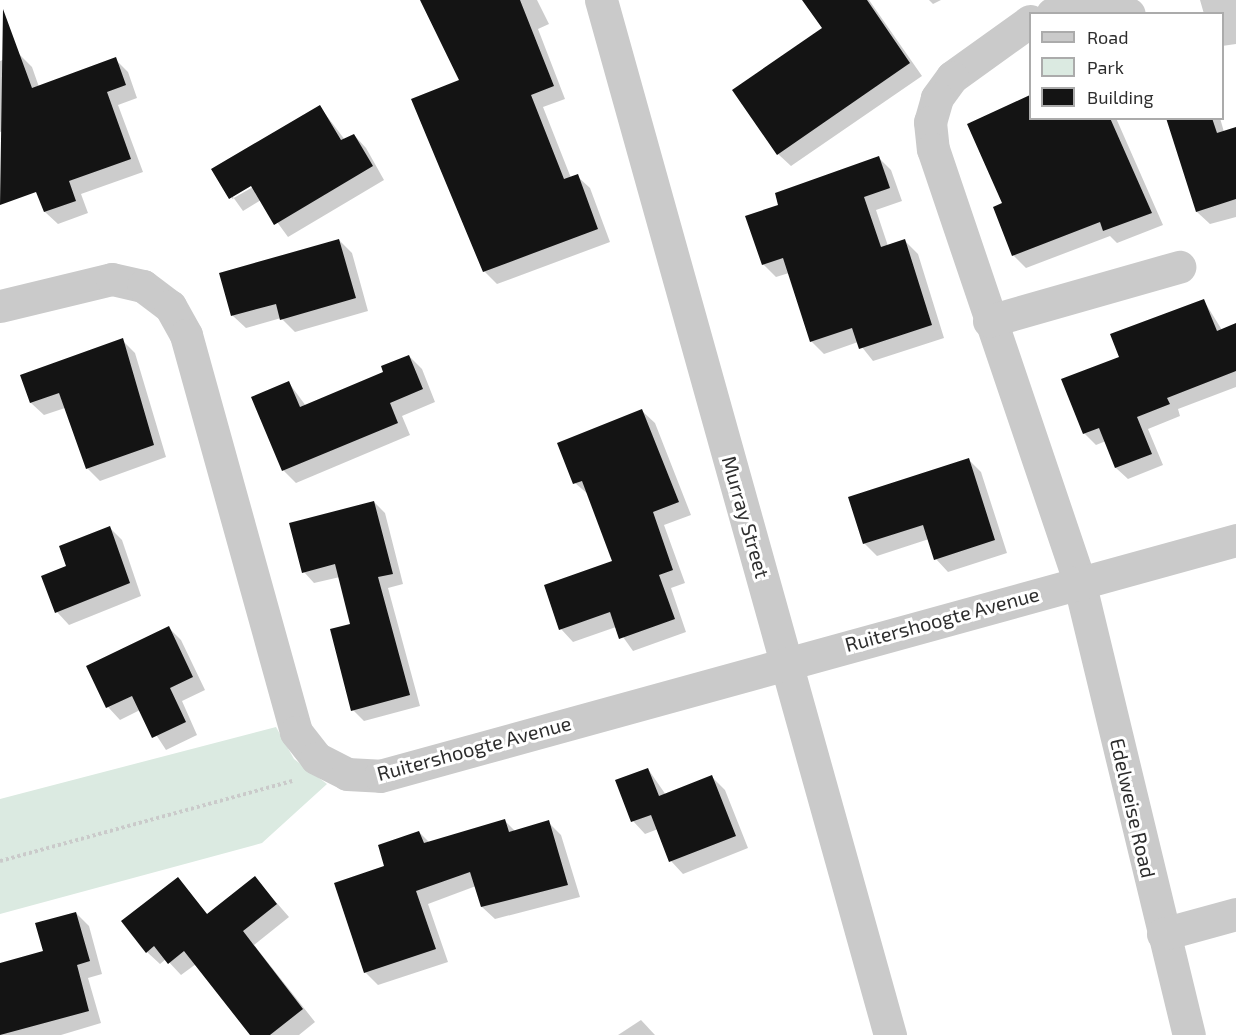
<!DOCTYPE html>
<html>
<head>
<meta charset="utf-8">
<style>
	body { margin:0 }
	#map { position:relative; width:1236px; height:1035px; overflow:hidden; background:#fff; font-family:"Exo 2",sans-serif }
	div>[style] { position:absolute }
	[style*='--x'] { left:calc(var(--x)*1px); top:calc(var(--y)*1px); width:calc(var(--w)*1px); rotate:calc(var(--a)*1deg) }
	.green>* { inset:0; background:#dbeae1 }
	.shadow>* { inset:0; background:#0003 }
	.building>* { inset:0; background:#141414 }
	.path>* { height:4px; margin-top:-2px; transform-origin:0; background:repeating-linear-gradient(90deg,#cacaca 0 3px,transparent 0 6px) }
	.minor>* { height:33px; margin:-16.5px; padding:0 16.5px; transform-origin:16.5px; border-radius:16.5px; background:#cacaca }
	span { translate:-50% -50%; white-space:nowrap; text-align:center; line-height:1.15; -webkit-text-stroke:6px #fff; paint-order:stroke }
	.street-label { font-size:20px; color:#2d2d2d }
	.legend { position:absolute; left:1029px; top:12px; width:195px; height:108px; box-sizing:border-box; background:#fff; border:2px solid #ababab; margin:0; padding:8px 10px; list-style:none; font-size:18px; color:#2d2d2d }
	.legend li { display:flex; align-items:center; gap:12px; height:30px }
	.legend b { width:30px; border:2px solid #ababab }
</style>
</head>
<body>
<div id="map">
	<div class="green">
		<i style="clip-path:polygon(276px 727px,294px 759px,327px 784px,262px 843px,0 914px,0 799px)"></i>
	</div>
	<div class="shadow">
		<i style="clip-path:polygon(421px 0,537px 0,549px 24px,538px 29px,565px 99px,543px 107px,571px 178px,577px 176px,590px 188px,610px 242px,497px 284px,484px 271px,461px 80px)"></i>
		<i style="clip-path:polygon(804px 0,869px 0,922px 76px,791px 166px,778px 154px,824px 28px)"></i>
		<i style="clip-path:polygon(929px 0,941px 0,933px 4px)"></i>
		<i style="clip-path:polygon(1200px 0,1236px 0,1236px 44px,1222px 46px,1222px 14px,1204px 14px)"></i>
		<i style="clip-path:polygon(19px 54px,32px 67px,39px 87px,115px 59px,128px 72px,137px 98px,118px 105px,143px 172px,81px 194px,88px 213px,58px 224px,45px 212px,14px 127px,0 132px,0 61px)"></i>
		<i style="clip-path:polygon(1030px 97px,1030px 118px,1116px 118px,1163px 225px,1117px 243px,1110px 236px,1026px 268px,1013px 255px,986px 117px)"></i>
		<i style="clip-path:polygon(evenodd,320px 107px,345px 140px,354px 135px,366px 148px,384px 180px,288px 237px,261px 200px,243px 211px,213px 169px,320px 107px,257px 181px,258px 184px,232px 199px,232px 196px,257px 181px)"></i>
		<i style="clip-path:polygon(1167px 118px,1220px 118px,1224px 132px,1236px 128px,1236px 217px,1210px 224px,1197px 212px)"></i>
		<i style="clip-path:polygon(879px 158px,891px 170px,902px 201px,876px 210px,888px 246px,905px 241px,918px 254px,944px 338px,873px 361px,858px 342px,824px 354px,811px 341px,789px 273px,776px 277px,763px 264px,780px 206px)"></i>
		<i style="clip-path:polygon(339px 240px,352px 253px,368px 311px,295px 332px,281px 318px,246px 328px,233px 316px,221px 274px)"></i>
		<i style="clip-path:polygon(1204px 301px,1222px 330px,1236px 325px,1236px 387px,1178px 409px,1180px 416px,1148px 429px,1163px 465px,1128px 479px,1116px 468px,1106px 441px,1096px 445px,1084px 433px,1121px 358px)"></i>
		<i style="clip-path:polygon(122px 340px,135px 353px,166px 457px,100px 481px,87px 468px,65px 408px,44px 415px,31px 403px,22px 376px)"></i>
		<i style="clip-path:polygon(409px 356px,422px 369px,435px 402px,402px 416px,410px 435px,296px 483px,284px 471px,253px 398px,289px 383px,306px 406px,385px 373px)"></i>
		<i style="clip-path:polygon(642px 411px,655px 423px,691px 515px,664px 525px,685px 583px,671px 588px,686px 632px,633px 651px,616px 627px,573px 642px,561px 629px,614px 562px,589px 495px,575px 483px)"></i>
		<i style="clip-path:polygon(968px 459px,981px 472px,1007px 553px,948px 572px,936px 559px,929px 539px,877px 556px,864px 543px)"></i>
		<i style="clip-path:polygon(374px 502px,385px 513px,403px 584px,388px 588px,420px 706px,364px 721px,353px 710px,352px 625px,340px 577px,314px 583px,304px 572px)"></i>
		<i style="clip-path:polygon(110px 528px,122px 540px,141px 596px,69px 625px,57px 612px,68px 567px)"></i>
		<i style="clip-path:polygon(169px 628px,181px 640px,205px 690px,182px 701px,197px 735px,166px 750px,140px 710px,120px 720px,108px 707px,88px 666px)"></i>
		<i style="clip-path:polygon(648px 769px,666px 795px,712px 777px,725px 790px,748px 848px,683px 874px,671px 861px,658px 829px,645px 834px,633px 821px)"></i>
		<i style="clip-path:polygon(504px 820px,516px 832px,548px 822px,561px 835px,580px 897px,495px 919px,482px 907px,476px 886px,428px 904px,448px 962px,378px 985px,365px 972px,386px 867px,419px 832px,430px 843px)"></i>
		<i style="clip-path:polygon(255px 878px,289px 917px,254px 945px,315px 1022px,299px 1035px,252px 1035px,196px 964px,181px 975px,166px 959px,160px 964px,147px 952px,178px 879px,208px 915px)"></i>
		<i style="clip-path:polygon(76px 913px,89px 926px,102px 974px,88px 978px,101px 1023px,61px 1035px,0 1035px,0 965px,45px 952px)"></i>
		<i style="clip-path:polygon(641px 1020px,655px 1035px,618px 1035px)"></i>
	</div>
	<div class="building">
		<i style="clip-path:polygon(420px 0,520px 0,554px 86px,531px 95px,564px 179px,578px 174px,598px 229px,483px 272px,411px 99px,459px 80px)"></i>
		<i style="clip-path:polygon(802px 0,867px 0,910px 63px,777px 155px,732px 90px,822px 28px)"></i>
		<i style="clip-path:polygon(3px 9px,32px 88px,116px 57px,126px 85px,107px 92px,131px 159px,69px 181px,76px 201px,44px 212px,36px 192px,0 205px)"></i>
		<i style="clip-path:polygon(1030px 95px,1030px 118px,1110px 118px,1152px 213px,1103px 231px,1100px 222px,1012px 256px,993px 207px,1002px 203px,967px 124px)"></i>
		<i style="clip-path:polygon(320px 105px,341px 140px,354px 134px,373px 166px,274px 225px,251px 186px,229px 199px,211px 169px)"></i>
		<i style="clip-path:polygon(1166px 118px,1212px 118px,1217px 133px,1236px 127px,1236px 199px,1196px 212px)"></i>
		<i style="clip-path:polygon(879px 156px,890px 188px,864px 197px,881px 247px,905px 239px,932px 325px,859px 349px,852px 328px,810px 342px,783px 258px,762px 265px,745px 216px,778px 205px,775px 193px)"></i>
		<i style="clip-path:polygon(339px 239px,356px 298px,280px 320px,276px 304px,231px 316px,219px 273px)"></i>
		<i style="clip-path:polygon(1204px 299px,1217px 331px,1236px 323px,1236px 371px,1167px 398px,1170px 404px,1137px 417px,1152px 454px,1115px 468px,1099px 428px,1083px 434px,1061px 379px,1119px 357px,1110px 334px)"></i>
		<i style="clip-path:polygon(123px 338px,154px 445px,86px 469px,59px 393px,30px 403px,20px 375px)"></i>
		<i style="clip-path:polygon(409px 355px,423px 389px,390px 403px,398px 423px,282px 471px,251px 397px,289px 381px,300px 407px,383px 372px,381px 366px)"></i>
		<i style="clip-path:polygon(642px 409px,679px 502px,653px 512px,673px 570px,659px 575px,675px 619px,619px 639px,610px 612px,559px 630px,544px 585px,612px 561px,582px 481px,573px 484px,557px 443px)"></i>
		<i style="clip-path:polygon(969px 458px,995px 540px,934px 560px,923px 525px,863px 544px,848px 497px)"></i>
		<i style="clip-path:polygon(374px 501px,393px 574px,378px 577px,410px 695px,351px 711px,330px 629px,350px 624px,335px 564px,302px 573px,289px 523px)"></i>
		<i style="clip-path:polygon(110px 526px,130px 583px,55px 613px,41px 576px,66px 566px,59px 546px)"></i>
		<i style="clip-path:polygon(169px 626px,193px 677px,170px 688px,186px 722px,152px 738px,132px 696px,106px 708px,86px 666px)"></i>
		<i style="clip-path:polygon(648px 768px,659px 796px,712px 775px,736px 836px,669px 862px,651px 815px,631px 822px,615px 780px)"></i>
		<i style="clip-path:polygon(505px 819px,509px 832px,549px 820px,568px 885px,481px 907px,470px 872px,416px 891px,436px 949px,364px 973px,334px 883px,384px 866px,378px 845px,419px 831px,424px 843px)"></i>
		<i style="clip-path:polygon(255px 876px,277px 904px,243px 931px,303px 1009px,270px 1035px,250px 1035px,184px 951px,168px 964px,154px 946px,146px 953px,121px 921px,178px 877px,207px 914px)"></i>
		<i style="clip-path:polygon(76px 912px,90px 961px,77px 965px,89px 1011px,0 1035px,0 963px,43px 951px,35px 923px)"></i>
	</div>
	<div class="path">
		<i style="--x:0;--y:861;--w:303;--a:-15.3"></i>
	</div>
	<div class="minor">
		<i style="--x:601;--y:0;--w:1075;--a:74.4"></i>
		<i style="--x:1052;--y:14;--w:21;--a:-17"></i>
		<i style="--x:1072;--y:8;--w:57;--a:6"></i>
		<i style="--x:1030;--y:21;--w:96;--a:144.3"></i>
		<i style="--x:952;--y:77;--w:26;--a:126"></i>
		<i style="--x:937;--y:98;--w:25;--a:106"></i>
		<i style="--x:930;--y:122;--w:27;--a:84"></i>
		<i style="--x:933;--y:149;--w:456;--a:71.3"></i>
		<i style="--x:1079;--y:581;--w:467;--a:76.4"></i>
		<i style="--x:0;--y:306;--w:115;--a:-13.6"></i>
		<i style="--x:112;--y:279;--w:32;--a:13"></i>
		<i style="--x:143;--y:286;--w:34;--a:37"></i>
		<i style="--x:170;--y:306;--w:33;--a:61"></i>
		<i style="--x:186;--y:335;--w:412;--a:74.5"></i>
		<i style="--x:296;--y:732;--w:33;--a:52"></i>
		<i style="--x:316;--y:758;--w:35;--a:27"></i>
		<i style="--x:347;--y:774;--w:33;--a:3"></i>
		<i style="--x:380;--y:776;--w:888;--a:-15.41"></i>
		<i style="--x:989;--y:321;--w:198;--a:-15.9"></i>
		<i style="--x:1163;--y:934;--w:76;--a:-15.3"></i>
	</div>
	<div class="street-label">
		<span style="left:746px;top:517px;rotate:74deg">Murray Street</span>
		<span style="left:942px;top:619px;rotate:-15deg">Ruitershoogte Avenue</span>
		<span style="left:474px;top:748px;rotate:-15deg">Ruitershoogte Avenue</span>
		<span style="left:1133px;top:808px;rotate:77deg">Edelweise Road</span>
	</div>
	<ul class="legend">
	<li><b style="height:8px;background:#cacaca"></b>Road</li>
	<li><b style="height:16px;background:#dbeae1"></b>Park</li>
	<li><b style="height:16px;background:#141414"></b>Building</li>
	</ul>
</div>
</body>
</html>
